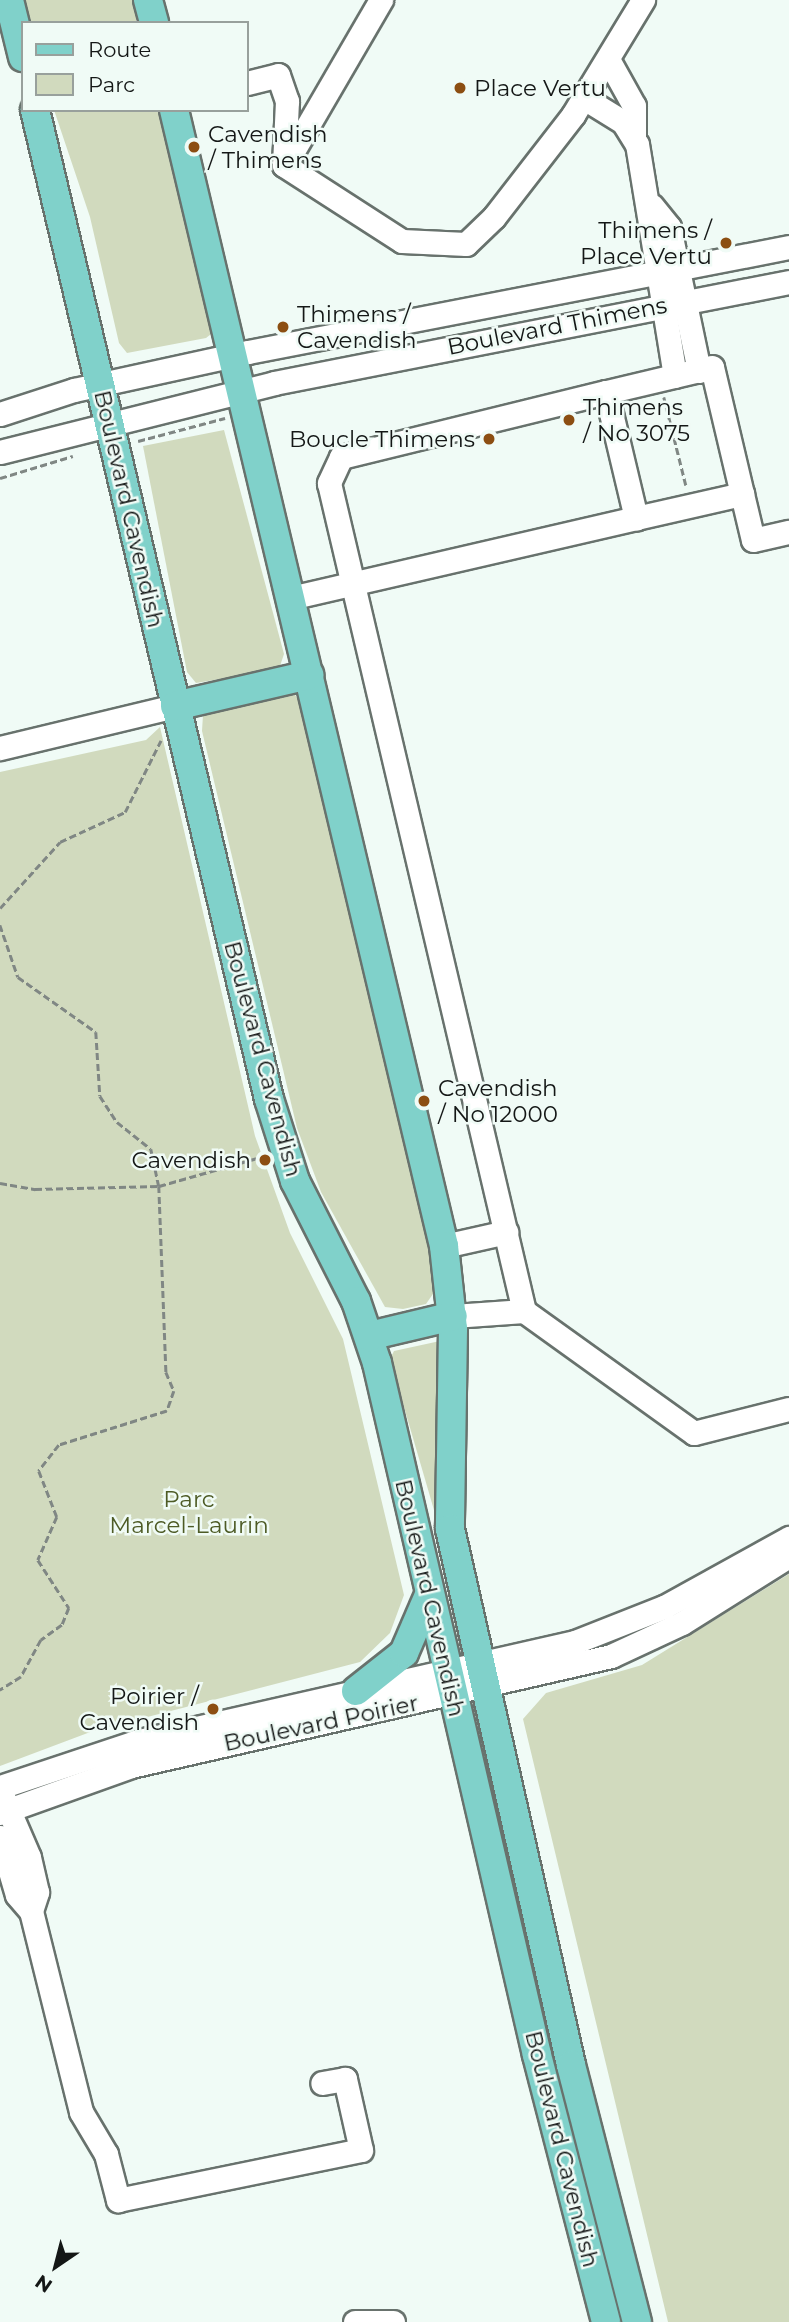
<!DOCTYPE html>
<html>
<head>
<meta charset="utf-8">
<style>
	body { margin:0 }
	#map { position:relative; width:789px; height:2322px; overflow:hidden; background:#f0fbf6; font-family:Montserrat,sans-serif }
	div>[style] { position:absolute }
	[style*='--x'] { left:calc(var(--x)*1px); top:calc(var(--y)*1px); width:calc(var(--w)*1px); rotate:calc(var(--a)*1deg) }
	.green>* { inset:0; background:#d1dabe; transform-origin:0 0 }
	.path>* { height:2.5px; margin-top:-1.25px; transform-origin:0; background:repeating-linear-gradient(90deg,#808784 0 7px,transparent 0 10.5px) }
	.roads { filter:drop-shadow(2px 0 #68726d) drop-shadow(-2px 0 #68726d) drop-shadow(0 2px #68726d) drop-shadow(0 -2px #68726d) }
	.minor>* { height:23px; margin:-11.5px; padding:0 11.5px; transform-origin:11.5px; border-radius:11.5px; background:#fff }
	.major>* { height:28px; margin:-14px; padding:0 14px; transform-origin:14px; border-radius:14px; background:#80d1ca }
	.dots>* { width:19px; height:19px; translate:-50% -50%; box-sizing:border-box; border:4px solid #f0fbf6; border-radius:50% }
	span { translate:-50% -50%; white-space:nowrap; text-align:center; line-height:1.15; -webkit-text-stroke:5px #f0fbf6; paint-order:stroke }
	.poi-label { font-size:23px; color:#141716 }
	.left { translate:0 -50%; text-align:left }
	.right { translate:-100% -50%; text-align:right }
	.street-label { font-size:23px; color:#141716 }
	.park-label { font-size:23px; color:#4d5b25 }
	.legend { position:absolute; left:21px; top:21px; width:228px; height:91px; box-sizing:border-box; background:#f0fbf6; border:2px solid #98a09c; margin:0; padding:9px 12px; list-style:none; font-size:21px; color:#141716 }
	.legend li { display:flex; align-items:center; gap:14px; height:35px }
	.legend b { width:35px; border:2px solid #98a09c }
	.north { position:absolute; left:21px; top:2231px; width:70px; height:70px; -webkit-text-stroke:5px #f0fbf6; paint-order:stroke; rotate:215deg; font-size:19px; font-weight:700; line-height:28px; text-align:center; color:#141716 }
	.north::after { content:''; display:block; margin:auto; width:24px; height:32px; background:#141716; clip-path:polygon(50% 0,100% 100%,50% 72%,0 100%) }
</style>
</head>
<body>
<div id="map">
	<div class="green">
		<i style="left:25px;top:0;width:111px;height:24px"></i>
		<i style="clip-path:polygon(54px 110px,162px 110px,215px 331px,206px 338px,127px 353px,119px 343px,90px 217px)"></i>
		<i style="clip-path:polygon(224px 430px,284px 654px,279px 669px,196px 683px,187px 672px,143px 446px)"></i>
		<i style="clip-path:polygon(295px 695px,308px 712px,430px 1234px,435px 1291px,426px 1304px,403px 1309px,385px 1307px,321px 1192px,297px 1128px,202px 731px,203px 715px)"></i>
		<i style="clip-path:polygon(160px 727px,255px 1136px,290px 1233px,343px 1339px,404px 1595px,390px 1633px,360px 1662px,93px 1731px,0 1766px,0 772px,146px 740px)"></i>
		<i style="clip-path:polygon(440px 1341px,436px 1517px,390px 1359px,394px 1351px)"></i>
		<i style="clip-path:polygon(789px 1574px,789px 2322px,668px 2322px,523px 1719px,546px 1693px,642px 1665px)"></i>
	</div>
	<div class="path">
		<i style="--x:664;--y:397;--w:91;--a:76"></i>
		<i style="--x:138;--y:441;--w:90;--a:-14.8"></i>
		<i style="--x:0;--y:478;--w:76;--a:-16.8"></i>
		<i style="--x:0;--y:908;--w:89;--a:-47.7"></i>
		<i style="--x:60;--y:842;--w:72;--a:-24.8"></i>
		<i style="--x:125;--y:812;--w:80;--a:-63.4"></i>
		<i style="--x:0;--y:925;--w:55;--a:70.9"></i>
		<i style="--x:18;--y:977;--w:95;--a:35.2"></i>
		<i style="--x:96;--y:1032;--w:64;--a:86.4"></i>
		<i style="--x:100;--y:1096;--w:31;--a:57"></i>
		<i style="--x:117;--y:1122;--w:43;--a:38.5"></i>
		<i style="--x:151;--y:1149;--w:38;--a:78"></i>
		<i style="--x:159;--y:1186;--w:186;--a:87.8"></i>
		<i style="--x:166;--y:1372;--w:21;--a:67"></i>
		<i style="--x:174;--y:1391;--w:21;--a:109"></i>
		<i style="--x:167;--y:1411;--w:113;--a:162.5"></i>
		<i style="--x:59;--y:1445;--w:33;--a:128"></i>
		<i style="--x:39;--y:1471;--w:49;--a:68.6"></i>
		<i style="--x:57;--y:1517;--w:47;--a:113.8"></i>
		<i style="--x:38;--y:1560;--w:57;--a:57.1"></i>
		<i style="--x:69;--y:1608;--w:18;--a:112"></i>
		<i style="--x:62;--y:1625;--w:26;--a:144"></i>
		<i style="--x:41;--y:1640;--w:42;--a:118.4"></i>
		<i style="--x:21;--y:1677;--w:25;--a:148"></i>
		<i style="--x:0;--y:1183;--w:36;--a:10"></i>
		<i style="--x:35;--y:1189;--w:124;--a:-1.4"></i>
		<i style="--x:159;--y:1186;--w:109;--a:-15.9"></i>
	</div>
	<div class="roads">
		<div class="minor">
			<i style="--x:609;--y:61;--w:51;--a:60.9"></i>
			<i style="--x:634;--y:106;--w:30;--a:90"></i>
			<i style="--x:247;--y:83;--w:32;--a:-14"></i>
			<i style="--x:278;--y:75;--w:28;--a:71"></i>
			<i style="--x:287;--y:101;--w:64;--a:92.7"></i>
			<i style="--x:284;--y:165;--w:140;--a:32.8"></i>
			<i style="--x:402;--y:241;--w:64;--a:2.7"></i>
			<i style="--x:466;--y:244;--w:39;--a:-44"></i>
			<i style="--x:494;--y:217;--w:129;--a:-52.2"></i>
			<i style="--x:573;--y:115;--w:135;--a:-58.7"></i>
			<i style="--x:584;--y:98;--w:46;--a:31.6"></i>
			<i style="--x:623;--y:122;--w:26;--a:58"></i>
			<i style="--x:637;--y:144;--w:235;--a:80.7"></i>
			<i style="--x:286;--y:163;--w:189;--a:-59.8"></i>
			<i style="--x:652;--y:206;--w:27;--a:51"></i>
			<i style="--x:669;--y:227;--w:147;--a:78.2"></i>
			<i style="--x:606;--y:392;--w:130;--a:76.6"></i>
			<i style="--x:636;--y:518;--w:109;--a:-12.8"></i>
			<i style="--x:742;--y:494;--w:130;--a:-103.3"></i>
			<i style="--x:712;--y:367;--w:109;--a:166.7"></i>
			<i style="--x:606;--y:392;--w:273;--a:166.2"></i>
			<i style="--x:341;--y:457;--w:29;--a:115"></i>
			<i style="--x:329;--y:483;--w:851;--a:76.75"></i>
			<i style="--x:524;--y:1311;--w:209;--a:35.7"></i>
			<i style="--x:694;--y:1433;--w:98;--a:-14.2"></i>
			<i style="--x:0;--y:414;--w:78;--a:-18"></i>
			<i style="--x:74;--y:390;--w:178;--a:-12.3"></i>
			<i style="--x:248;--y:352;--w:551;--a:-10.98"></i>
			<i style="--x:0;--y:452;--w:283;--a:-14.1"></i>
			<i style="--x:274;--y:383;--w:525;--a:-11.1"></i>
			<i style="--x:742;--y:494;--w:47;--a:76.6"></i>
			<i style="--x:753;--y:540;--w:37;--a:-13"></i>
			<i style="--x:290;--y:598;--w:355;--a:-13"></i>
			<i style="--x:0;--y:748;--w:180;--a:-13.5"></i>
			<i style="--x:444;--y:1246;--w:64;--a:-12.7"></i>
			<i style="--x:453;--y:1316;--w:71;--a:-4"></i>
			<i style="--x:0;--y:1787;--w:142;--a:-18.4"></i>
			<i style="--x:135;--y:1742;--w:451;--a:-12.8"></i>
			<i style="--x:575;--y:1642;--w:96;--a:-21.5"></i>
			<i style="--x:664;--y:1607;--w:143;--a:-28.9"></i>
			<i style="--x:0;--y:1813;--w:139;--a:-19.7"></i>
			<i style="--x:131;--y:1766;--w:492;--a:-12.9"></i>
			<i style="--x:611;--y:1656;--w:78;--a:-24.9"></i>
			<i style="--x:682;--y:1623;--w:126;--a:-32.1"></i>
			<i style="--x:0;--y:1837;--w:60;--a:73.7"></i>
			<i style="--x:17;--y:1895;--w:21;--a:49"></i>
			<i style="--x:31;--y:1911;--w:20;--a:-72"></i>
			<i style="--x:37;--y:1892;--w:36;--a:-103"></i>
			<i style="--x:29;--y:1857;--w:65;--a:-113.4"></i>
			<i style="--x:31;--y:1911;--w:207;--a:76"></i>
			<i style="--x:81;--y:2112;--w:49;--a:59.2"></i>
			<i style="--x:106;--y:2154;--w:48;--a:75.4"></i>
			<i style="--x:118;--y:2200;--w:248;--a:-11.6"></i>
			<i style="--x:361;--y:2150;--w:73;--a:-102.7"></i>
			<i style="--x:345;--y:2079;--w:23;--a:170"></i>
			<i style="--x:355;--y:2322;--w:38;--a:0"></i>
		</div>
		<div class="major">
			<i style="--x:9;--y:0;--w:59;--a:76.2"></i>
			<i style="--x:148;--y:0;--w:24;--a:75"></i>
			<i style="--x:35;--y:110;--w:1016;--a:76.69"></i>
			<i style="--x:269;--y:1099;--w:86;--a:72.4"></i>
			<i style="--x:295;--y:1181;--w:135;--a:63.1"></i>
			<i style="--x:356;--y:1301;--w:65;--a:71.3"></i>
			<i style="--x:377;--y:1363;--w:710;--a:76.98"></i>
			<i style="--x:537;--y:2055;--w:276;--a:75.5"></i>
			<i style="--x:174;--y:110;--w:1168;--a:76.63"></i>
			<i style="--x:444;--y:1246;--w:83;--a:83.8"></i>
			<i style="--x:453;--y:1329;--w:200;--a:90.9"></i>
			<i style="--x:450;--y:1529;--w:549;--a:77.28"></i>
			<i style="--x:571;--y:2065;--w:265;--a:75.6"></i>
			<i style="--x:175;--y:706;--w:138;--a:-13"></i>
			<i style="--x:369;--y:1336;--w:86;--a:-13.4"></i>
			<i style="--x:356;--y:1691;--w:61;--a:-38.4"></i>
			<i style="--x:404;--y:1653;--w:63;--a:-66.7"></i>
		</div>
	</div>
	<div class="dots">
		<i style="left:460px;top:88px;background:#8c4e12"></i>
		<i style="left:194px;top:147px;background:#8c4e12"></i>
		<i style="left:726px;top:243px;background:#8c4e12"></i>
		<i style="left:283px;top:327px;background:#8c4e12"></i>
		<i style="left:569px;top:420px;background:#8c4e12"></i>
		<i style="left:489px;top:439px;background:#8c4e12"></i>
		<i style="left:424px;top:1101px;background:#8c4e12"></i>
		<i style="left:265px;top:1160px;background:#8c4e12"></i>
		<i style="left:213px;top:1709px;background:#8c4e12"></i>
	</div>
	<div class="poi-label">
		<span class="left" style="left:474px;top:88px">Place Vertu</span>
		<span class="left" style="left:208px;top:147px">Cavendish<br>/ Thimens</span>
		<span class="right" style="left:712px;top:243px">Thimens /<br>Place Vertu</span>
		<span class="left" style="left:297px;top:327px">Thimens /<br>Cavendish</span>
		<span class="left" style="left:583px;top:420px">Thimens<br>/ No 3075</span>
		<span class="right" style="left:475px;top:439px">Boucle Thimens</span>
		<span class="left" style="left:438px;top:1101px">Cavendish<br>/ No 12000</span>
		<span class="right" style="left:251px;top:1160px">Cavendish</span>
		<span class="right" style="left:199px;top:1709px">Poirier /<br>Cavendish</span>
	</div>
	<div class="street-label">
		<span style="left:557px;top:326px;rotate:-11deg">Boulevard Thimens</span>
		<span style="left:129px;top:509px;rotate:77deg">Boulevard Cavendish</span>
		<span style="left:263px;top:1059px;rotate:75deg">Boulevard Cavendish</span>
		<span style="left:430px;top:1598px;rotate:77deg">Boulevard Cavendish</span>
		<span style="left:321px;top:1723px;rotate:-12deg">Boulevard Poirier</span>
		<span style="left:562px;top:2149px;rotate:76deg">Boulevard Cavendish</span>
	</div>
	<div class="park-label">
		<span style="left:189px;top:1512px">Parc<br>Marcel-Laurin</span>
	</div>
	<ul class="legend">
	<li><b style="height:9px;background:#80d1ca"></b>Route</li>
	<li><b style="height:19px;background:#d1dabe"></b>Parc</li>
	</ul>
	<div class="north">N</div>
</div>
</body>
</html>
